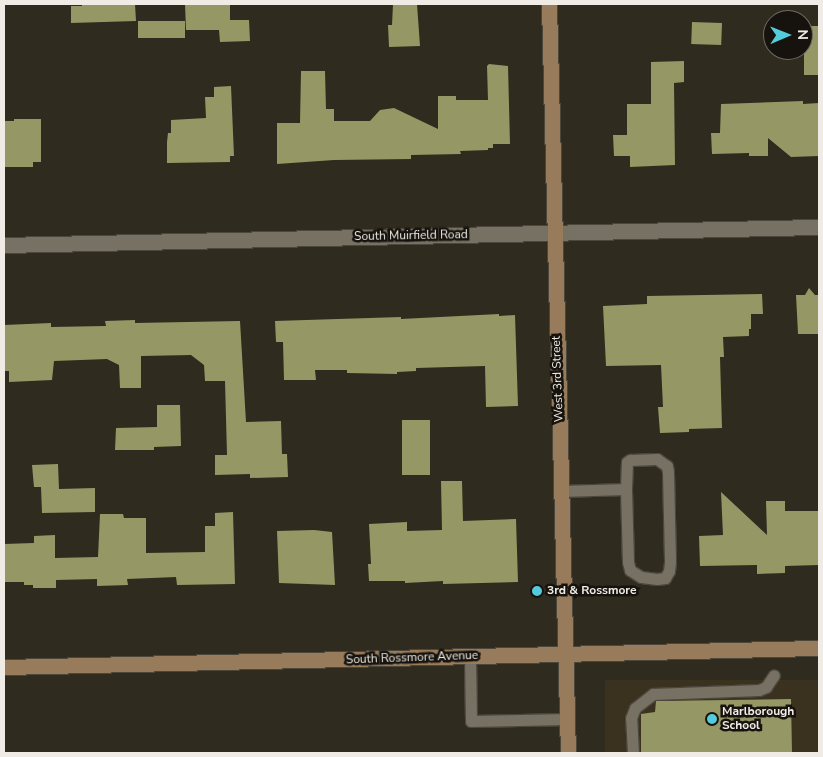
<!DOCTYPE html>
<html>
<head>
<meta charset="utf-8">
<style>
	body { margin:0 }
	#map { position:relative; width:823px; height:757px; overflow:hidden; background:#302b1f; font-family:"Nunito Sans",sans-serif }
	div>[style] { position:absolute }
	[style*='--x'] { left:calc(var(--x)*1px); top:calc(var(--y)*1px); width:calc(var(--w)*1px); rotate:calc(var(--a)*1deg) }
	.built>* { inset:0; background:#3a321f; transform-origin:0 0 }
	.building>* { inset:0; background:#959865; transform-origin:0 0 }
	.roads { filter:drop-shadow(1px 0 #4c473d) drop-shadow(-1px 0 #4c473d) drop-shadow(0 1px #4c473d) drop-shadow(0 -1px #4c473d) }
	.lane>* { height:11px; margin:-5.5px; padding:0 5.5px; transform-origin:5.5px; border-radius:5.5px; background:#777163 }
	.street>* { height:15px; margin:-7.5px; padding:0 7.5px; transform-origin:7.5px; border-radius:7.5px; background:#777163 }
	.secondary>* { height:15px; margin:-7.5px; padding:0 7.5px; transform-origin:7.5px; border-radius:7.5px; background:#987b5a }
	.dots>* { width:14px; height:14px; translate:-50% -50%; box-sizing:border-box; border:2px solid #16130e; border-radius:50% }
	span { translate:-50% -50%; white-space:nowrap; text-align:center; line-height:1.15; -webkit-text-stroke:5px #16130e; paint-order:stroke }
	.street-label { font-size:12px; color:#f0ece5 }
	.poi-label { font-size:12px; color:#f0ece5; font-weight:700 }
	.left { translate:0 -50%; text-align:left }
	.frame { position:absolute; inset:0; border:5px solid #f0ece5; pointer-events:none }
	.north { position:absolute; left:763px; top:10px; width:50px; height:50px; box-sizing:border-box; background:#16130e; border:1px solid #6d6a64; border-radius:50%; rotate:89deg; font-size:14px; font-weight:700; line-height:20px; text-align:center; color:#f0ece5 }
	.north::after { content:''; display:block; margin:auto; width:18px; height:22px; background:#53cbdb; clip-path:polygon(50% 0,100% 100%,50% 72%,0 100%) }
</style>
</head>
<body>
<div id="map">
	<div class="built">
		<i style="left:819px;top:680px;width:73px;height:214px;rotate:90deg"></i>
	</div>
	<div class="building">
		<i style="clip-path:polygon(82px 4px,135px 4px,136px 21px,71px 23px,71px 6px,82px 6px)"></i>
		<i style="clip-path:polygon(185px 4px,230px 4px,230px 20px,249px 20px,250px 41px,220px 42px,219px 30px,186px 30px)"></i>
		<i style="clip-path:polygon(393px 4px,417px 4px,420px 46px,389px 47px,388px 25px,392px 25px)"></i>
		<i style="left:185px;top:21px;width:17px;height:47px;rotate:90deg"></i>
		<i style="left:692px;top:22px;width:30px;height:22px;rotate:2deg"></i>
		<i style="left:804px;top:26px;width:15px;height:49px"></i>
		<i style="clip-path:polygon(684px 61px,684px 82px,674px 83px,675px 165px,630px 167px,630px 156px,614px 156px,613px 135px,627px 135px,627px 104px,651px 104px,651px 62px)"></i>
		<i style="clip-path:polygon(489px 64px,508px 66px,510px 144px,493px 144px,493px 148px,488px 148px,488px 150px,460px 151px,461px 154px,411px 155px,411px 159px,334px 160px,277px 164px,277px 123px,300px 123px,301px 71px,325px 71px,326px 109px,334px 109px,334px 121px,370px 121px,380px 110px,394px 108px,438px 129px,438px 96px,456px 96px,456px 100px,488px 100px,487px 66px)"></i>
		<i style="clip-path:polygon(231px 86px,234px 156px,230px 156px,230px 162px,167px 163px,167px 142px,168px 133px,171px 133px,171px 120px,206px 118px,205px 97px,214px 97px,214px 87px)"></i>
		<i style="clip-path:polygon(803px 101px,803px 104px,819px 103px,819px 156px,791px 157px,768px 138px,768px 156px,749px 156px,749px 153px,712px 154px,711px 133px,720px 133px,721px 104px)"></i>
		<i style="clip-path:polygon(14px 119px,41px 119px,41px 162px,33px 162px,33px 167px,4px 167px,4px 121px,14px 121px)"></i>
		<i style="clip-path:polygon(809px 288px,815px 295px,819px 295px,819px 334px,798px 334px,796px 295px,805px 295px)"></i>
		<i style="clip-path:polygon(762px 294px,763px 314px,751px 314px,751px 329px,749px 329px,749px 336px,723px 337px,724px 357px,720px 357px,722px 428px,689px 429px,689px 432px,660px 433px,658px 407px,663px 407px,661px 365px,606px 366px,603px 306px,647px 304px,647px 296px)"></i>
		<i style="clip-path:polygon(499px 314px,499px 316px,515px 315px,518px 406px,486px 407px,485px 366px,416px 368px,416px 371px,397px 372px,397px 374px,347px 373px,347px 370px,315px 370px,316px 380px,284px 380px,283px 342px,276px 342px,275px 321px,401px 317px,401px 319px)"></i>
		<i style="clip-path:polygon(135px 320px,135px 323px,240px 321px,246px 422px,281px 421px,282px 454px,287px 454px,288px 477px,250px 478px,250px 474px,215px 475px,215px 455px,227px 455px,225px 381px,205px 381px,204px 365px,191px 355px,141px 356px,141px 388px,120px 388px,119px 365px,107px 359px,54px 361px,52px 380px,9px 382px,9px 371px,4px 371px,4px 325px,51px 323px,51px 327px,106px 326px,105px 321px)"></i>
		<i style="clip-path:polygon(157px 405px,180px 405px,181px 446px,154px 447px,154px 450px,115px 450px,116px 428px,157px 427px)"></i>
		<i style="left:402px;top:420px;width:28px;height:55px"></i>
		<i style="clip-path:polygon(58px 464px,59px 489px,95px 488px,95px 512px,42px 513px,41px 487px,34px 487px,32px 465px)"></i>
		<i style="clip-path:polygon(441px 481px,462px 481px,463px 521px,516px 519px,518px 582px,443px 584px,443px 581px,405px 583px,405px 581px,369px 581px,368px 564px,371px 564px,369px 524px,407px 522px,407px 531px,442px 530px)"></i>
		<i style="clip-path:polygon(721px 492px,767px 535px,766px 501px,785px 501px,785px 511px,819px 511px,819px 565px,785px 566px,785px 573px,757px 574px,757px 565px,700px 566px,699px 536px,723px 535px)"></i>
		<i style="clip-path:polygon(233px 512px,235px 584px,177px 585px,176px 577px,127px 579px,128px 585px,97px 586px,97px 579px,56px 580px,56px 588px,33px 588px,33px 585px,24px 585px,24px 582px,4px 582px,4px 544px,34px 543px,34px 536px,55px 535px,55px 558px,98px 557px,100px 514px,123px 514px,124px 518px,146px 518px,146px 553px,205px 552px,205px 526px,215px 526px,215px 513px)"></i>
		<i style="clip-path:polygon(314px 530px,332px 532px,335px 585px,279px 583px,277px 531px)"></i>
		<i style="clip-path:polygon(791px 699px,792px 753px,641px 753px,641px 714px,655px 712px,656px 701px)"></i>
	</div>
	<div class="roads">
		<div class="lane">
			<i style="--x:657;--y:459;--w:12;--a:35"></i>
			<i style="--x:667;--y:466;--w:6;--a:81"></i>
			<i style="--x:668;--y:472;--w:90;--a:88.7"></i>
			<i style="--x:670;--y:562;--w:9;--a:96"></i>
			<i style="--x:669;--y:571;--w:8;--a:120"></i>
			<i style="--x:665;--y:578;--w:8;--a:173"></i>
			<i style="--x:657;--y:579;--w:16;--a:-173"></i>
			<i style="--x:641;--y:577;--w:13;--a:-148"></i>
			<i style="--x:630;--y:570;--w:8;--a:-104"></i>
			<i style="--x:628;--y:562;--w:73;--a:-91.6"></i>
			<i style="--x:626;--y:489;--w:27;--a:-88"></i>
			<i style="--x:627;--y:462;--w:4;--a:-34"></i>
			<i style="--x:630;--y:460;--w:27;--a:-2"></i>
			<i style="--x:561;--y:491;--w:65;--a:-1.8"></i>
			<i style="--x:470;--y:657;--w:64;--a:89.1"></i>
			<i style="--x:471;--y:721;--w:97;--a:-1.2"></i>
			<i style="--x:633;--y:753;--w:35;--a:-93"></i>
			<i style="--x:631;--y:718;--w:11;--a:-68"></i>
			<i style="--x:635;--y:708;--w:23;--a:-38"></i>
			<i style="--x:653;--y:694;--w:106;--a:-2.2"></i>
			<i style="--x:759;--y:690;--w:8;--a:-23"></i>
			<i style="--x:766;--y:687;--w:14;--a:-56"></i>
		</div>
		<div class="street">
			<i style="--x:4;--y:245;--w:815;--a:-1.27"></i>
		</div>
		<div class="secondary">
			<i style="--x:549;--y:4;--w:749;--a:88.55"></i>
			<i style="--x:4;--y:667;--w:815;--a:-1.34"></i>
		</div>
	</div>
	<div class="dots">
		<i style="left:537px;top:591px;background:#53cbdb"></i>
		<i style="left:712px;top:719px;background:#53cbdb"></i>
	</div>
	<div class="street-label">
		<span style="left:411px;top:236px;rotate:-1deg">South Muirfield Road</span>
		<span style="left:558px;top:379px;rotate:-92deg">West 3rd Street</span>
		<span style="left:412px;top:658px;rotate:-2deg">South Rossmore Avenue</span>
	</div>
	<div class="poi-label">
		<span class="left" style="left:547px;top:591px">3rd &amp; Rossmore</span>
		<span class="left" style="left:722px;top:719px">Marlborough<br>School</span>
	</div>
	<div class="frame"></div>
	<div class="north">N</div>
</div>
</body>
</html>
